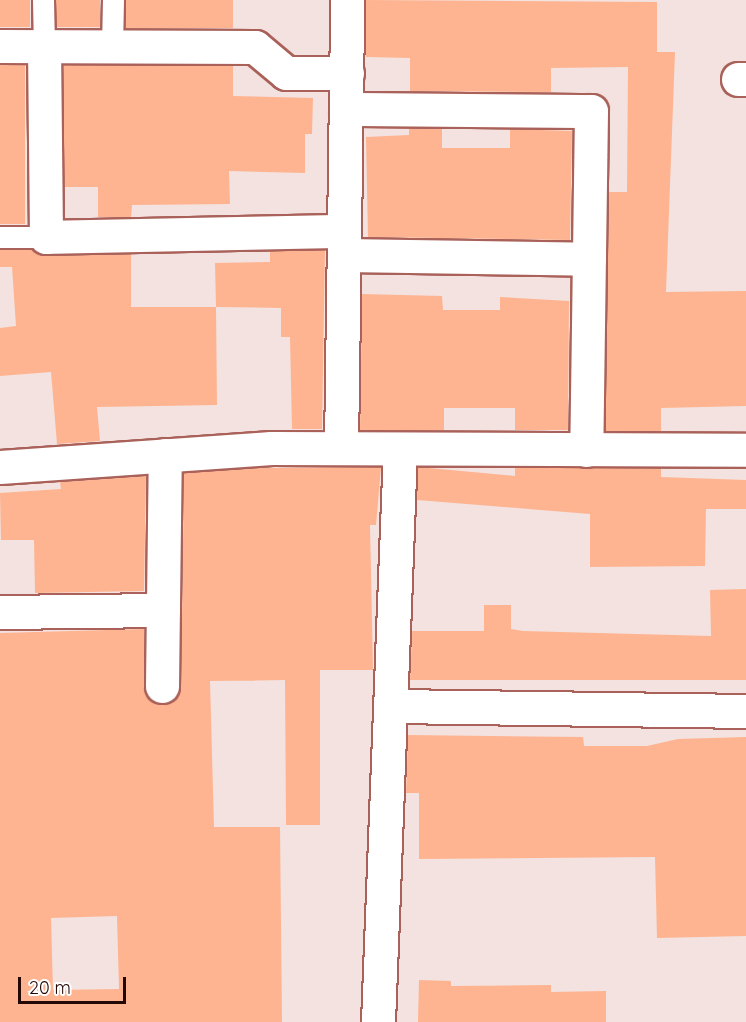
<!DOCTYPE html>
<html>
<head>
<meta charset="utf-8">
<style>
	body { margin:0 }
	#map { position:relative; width:746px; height:1022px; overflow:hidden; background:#f3e2e0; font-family:Quicksand,sans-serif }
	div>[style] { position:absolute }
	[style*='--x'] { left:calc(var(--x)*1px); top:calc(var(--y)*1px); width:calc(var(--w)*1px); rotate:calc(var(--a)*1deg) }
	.building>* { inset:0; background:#feb490; transform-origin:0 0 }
	.roads { filter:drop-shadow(2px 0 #a96159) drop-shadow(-2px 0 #a96159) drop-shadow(0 2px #a96159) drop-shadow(0 -2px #a96159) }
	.lane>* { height:21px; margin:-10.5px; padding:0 10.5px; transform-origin:10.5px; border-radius:10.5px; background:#fff }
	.street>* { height:33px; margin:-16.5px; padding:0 16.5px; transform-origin:16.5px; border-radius:16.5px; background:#fff }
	span { translate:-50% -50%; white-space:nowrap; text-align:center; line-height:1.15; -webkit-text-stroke:6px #fff; paint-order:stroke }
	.scale { position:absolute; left:18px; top:977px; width:108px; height:27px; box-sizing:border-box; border:3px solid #230806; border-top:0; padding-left:8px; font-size:18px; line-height:21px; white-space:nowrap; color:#230806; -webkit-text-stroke:4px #fff; paint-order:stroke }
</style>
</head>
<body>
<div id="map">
	<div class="building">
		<i style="left:0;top:0;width:30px;height:27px"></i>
		<i style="left:56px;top:0;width:44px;height:27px"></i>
		<i style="left:233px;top:0;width:28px;height:107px;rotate:90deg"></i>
		<i style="clip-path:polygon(366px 0,657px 2px,657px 52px,675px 52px,666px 292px,746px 291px,746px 406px,661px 408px,661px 431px,605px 431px,609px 192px,627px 192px,628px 67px,551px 68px,551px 92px,410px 91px,410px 58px,366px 57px)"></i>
		<i style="left:0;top:65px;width:25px;height:159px"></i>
		<i style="clip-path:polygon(63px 65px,233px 66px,233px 96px,313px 98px,312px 134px,305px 134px,305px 173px,229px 171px,230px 204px,132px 205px,131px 217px,98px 217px,98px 187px,64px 187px)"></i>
		<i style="clip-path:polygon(409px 128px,442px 129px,442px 148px,510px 148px,510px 129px,572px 131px,570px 240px,368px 237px,366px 137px,409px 135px)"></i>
		<i style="clip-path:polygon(0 250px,33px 250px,46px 256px,131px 254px,131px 307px,216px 307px,215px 263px,270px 262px,270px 251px,325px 250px,322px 429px,292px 429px,290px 337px,281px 337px,281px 308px,216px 307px,217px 405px,97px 407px,100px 441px,57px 444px,51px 372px,0 376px,0 328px,16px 326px,12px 267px,0 267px)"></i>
		<i style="clip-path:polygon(362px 294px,442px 296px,443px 310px,500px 310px,500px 297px,569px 301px,568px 430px,515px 430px,515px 408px,444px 408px,444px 430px,360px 430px)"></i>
		<i style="clip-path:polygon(evenodd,381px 467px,376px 525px,370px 525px,373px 670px,320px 670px,320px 825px,286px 825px,285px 680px,210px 681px,214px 827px,280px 827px,282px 1022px,0 1022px,0 633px,144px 629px,145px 695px,153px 702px,171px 703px,181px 686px,184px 473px,258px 468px,381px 467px,117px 916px,119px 989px,53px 990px,51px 918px,117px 916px)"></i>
		<i style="clip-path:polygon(418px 467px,515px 476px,515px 468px,661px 468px,661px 477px,746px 480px,746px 509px,706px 509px,705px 566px,590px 567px,590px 514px,417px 500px)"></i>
		<i style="clip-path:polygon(146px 476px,144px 591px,35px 593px,34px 540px,1px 540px,0 493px,61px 489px,60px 482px)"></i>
		<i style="clip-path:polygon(746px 589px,746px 680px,410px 680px,412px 631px,484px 631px,484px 605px,511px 605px,511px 629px,523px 631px,711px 636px,710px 590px)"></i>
		<i style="clip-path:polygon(408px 735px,583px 737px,584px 746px,647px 746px,678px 739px,746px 737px,746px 936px,657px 938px,655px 857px,419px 859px,419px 793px,406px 793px)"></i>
		<i style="clip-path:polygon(419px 980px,451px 981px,451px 986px,551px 985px,551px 992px,606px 991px,606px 1022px,418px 1022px)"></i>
	</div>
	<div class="roads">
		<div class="lane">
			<i style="--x:43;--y:0;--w:46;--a:88.8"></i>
			<i style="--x:112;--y:47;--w:47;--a:-88.8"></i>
			<i style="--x:0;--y:237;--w:46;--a:0"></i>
		</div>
		<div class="street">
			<i style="--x:0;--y:46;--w:255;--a:0.2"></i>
			<i style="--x:255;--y:47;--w:40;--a:40"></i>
			<i style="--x:286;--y:73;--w:61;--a:0"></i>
			<i style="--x:44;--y:46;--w:191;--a:89.4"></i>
			<i style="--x:46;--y:237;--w:298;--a:-1.2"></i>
			<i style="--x:738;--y:79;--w:8;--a:0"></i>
			<i style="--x:346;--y:109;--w:245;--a:0.5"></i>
			<i style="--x:591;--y:111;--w:339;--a:90.8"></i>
			<i style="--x:344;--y:255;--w:245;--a:0.9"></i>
			<i style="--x:341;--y:448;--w:448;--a:-89.2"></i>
			<i style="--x:0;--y:467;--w:272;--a:-4"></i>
			<i style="--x:271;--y:448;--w:475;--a:0.2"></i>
			<i style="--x:0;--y:612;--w:163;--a:-0.7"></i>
			<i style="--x:162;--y:686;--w:231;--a:-89.3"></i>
			<i style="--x:392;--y:706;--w:354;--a:0.8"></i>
			<i style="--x:378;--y:1022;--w:573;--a:-87.8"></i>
		</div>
	</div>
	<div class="scale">20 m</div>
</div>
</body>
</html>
